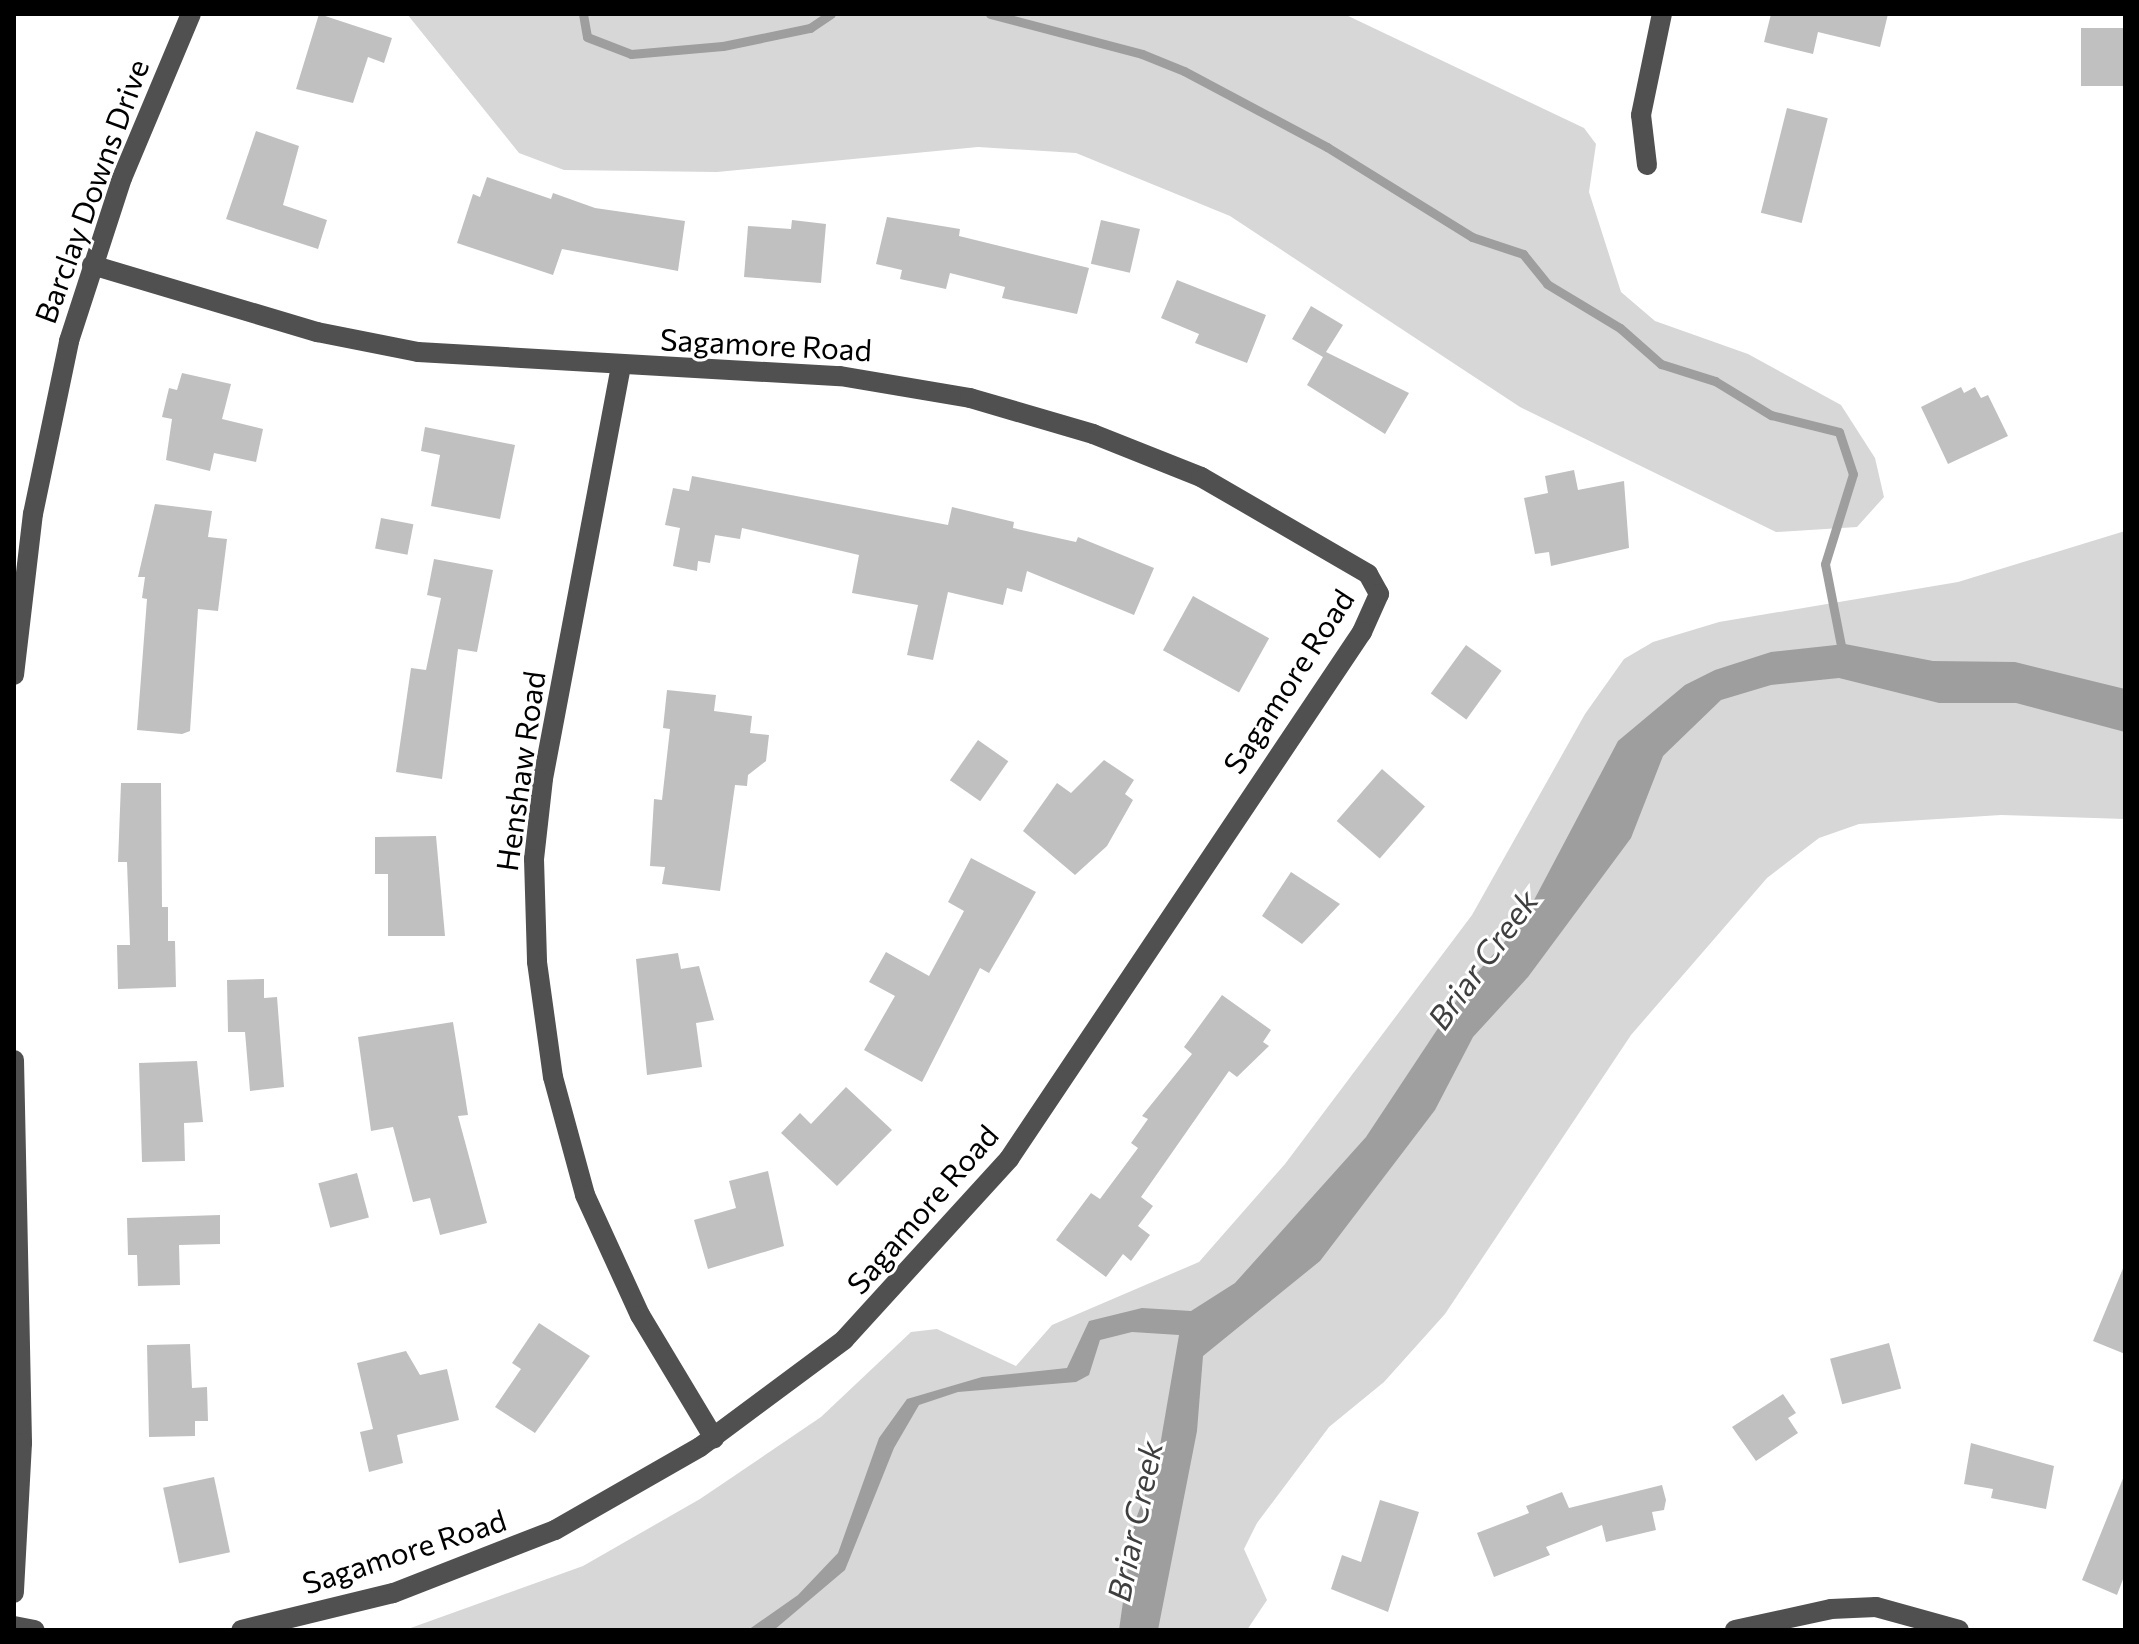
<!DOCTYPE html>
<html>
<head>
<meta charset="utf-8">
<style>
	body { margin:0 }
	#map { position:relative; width:2139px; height:1644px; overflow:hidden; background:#fff; font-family:Commissioner,sans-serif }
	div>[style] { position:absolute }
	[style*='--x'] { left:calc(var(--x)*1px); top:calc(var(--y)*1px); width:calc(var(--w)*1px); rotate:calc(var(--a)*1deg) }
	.green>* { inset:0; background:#d7d7d7 }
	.water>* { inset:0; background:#9e9e9e }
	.stream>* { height:9px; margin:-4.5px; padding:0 4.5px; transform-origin:4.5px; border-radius:4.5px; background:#9e9e9e }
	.building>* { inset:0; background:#c0c0c0; transform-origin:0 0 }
	.minor>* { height:20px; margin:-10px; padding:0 10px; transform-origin:10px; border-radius:10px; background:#505050 }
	span { translate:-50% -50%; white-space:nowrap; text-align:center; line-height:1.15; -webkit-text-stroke:6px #fff; paint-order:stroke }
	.street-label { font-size:30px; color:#000 }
	.water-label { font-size:32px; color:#3f3f3f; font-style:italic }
	.frame { position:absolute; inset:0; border:16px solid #000; pointer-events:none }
</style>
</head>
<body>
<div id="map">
	<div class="green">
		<i style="clip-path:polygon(407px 14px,1344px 14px,1584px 128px,1596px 144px,1589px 192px,1621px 292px,1655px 321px,1748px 354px,1841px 405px,1875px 458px,1884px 497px,1857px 527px,1776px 532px,1520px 407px,1230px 216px,1076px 153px,978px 147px,717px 172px,564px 170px,519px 153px)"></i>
		<i style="clip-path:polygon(2125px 531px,2125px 819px,2001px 815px,1859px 824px,1819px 838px,1767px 878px,1631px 1035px,1445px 1314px,1384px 1382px,1329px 1427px,1257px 1523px,1244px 1549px,1267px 1600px,1247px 1630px,405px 1630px,583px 1566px,700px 1499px,821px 1417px,911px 1332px,937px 1329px,1016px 1366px,1052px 1325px,1199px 1262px,1285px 1164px,1472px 915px,1585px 714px,1624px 659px,1653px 642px,1719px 622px,1958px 582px)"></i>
	</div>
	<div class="water">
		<i style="clip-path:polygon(1845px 644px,1933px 661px,2015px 662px,2125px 689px,2125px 732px,2016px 703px,1939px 703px,1839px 678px,1771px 685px,1721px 700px,1663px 756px,1631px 838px,1528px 977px,1473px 1037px,1435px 1110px,1320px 1261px,1203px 1356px,1197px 1431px,1158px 1630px,1119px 1630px,1134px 1524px,1157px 1463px,1179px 1335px,1132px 1332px,1100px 1340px,1089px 1375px,1076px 1382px,958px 1392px,919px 1405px,894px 1448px,845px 1570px,774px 1630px,748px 1630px,798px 1595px,838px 1553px,879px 1438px,907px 1399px,982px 1377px,1067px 1368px,1089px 1321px,1142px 1308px,1191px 1311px,1235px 1283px,1366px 1137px,1468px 983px,1523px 921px,1618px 741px,1685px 685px,1715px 670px,1771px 652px)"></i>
	</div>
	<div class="stream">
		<i style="--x:583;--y:14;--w:23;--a:80"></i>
		<i style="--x:587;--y:37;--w:47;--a:21.1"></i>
		<i style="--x:631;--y:54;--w:92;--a:-5"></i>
		<i style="--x:723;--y:46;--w:89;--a:-11.7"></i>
		<i style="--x:810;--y:28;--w:25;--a:-34"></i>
		<i style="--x:990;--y:14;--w:157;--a:14.7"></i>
		<i style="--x:1142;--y:54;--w:45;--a:22"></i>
		<i style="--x:1184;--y:71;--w:162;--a:28"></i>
		<i style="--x:1327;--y:147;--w:171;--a:31.8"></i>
		<i style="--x:1472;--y:237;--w:54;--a:18.4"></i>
		<i style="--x:1523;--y:254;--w:38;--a:51"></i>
		<i style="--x:1547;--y:284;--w:85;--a:31.1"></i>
		<i style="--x:1620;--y:328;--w:55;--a:41.3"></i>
		<i style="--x:1661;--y:364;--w:57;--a:17.5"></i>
		<i style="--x:1715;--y:381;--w:66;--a:31.3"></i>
		<i style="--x:1771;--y:415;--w:70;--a:14"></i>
		<i style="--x:1839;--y:432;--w:44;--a:71.6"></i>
		<i style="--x:1853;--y:474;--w:94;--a:107.3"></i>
		<i style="--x:1825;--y:564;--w:94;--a:78.9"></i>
	</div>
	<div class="building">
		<i style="clip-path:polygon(319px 14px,392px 38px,384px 63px,368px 57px,353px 103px,296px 89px)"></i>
		<i style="clip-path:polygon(1771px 14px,1888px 14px,1880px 47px,1818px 32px,1813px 54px,1764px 42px)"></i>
		<i style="left:2125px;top:28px;width:58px;height:44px;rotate:90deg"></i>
		<i style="left:1787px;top:108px;width:42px;height:108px;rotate:14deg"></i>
		<i style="clip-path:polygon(256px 131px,299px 146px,283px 205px,327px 220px,318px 249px,226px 219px)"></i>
		<i style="clip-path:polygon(487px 177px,551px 199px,553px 193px,595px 208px,685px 221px,678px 271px,562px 249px,553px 275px,457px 243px,473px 194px,480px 197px)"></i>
		<i style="clip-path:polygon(887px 217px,960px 229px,959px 236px,1089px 268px,1077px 314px,1002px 298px,1005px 287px,950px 273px,946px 289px,900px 279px,902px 270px,876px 264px)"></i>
		<i style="clip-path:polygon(792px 220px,826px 224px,821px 283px,744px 277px,748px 226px,791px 229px)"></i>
		<i style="left:1101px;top:220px;width:40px;height:45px;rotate:13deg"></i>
		<i style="clip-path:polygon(1177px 280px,1266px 315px,1247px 363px,1195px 343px,1199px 334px,1161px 318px)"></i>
		<i style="clip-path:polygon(1311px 306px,1343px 325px,1326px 352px,1409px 393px,1385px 434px,1307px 385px,1323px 357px,1292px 339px)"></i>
		<i style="clip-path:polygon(182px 373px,231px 384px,222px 419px,263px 429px,256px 462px,214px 453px,210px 471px,166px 460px,172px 419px,162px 417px,169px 388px,177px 390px)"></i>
		<i style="clip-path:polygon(1961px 387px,1964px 393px,1975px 387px,1981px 398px,1988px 395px,2008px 436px,1948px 464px,1921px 407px)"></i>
		<i style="clip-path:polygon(425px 427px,515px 445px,500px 519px,431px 506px,440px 455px,421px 451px)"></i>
		<i style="clip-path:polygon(1574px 470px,1578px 490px,1624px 481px,1629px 548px,1551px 566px,1549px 552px,1535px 554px,1524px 498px,1548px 493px,1545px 476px)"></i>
		<i style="clip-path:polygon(692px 476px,948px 525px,952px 507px,1014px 522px,1013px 528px,1076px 542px,1078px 537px,1154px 568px,1134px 615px,1027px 571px,1022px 592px,1007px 588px,1003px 605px,948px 592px,933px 660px,907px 655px,918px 605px,852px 593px,859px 555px,742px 528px,740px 539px,715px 535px,710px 563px,698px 561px,697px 571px,673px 566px,680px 528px,665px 525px,673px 488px,689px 491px)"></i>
		<i style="clip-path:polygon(155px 504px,212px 511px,208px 537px,227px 539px,218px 611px,198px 609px,190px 731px,182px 734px,137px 730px,147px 599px,142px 598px,145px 577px,138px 577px)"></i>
		<i style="left:381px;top:518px;width:33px;height:31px;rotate:11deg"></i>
		<i style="clip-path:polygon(434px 559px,493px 570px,477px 652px,458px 649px,442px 779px,396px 772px,411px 668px,426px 670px,441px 598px,427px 595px)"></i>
		<i style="left:1193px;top:596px;width:87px;height:62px;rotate:29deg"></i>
		<i style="left:1466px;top:645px;width:44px;height:60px;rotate:36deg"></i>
		<i style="clip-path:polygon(667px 690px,716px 695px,714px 711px,752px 716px,750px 733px,769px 735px,766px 761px,748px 775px,747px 786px,735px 785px,720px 891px,662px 884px,665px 867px,650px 866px,654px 799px,662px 800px,670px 729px,663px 728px)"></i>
		<i style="left:978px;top:740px;width:37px;height:49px;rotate:35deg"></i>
		<i style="clip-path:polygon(1104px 760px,1134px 780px,1125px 794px,1133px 800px,1107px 846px,1075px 875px,1023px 831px,1057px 783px,1071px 793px)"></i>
		<i style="left:1382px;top:769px;width:57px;height:69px;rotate:41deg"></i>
		<i style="clip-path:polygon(121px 783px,161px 783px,162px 907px,168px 907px,168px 941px,175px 941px,176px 987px,118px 989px,117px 945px,130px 945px,127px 862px,118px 862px)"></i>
		<i style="clip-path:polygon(436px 836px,445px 936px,388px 936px,388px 874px,375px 874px,375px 837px)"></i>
		<i style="clip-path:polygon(971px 858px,1036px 892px,989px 973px,980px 968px,922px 1082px,864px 1050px,895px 996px,869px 982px,886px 952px,929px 976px,964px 911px,948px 902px)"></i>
		<i style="clip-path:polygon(1291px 872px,1340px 904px,1302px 944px,1262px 916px)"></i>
		<i style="clip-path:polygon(678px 953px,681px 969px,699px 966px,714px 1020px,696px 1023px,702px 1067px,647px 1075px,636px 959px)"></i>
		<i style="clip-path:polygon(264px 979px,264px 998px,277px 997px,284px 1087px,250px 1091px,245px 1032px,228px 1032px,227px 980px)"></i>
		<i style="clip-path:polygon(1222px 995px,1271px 1030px,1263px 1042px,1269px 1046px,1237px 1077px,1229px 1071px,1141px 1197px,1153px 1206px,1138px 1226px,1150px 1235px,1131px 1261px,1123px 1254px,1106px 1277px,1056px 1240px,1091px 1193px,1100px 1199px,1138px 1148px,1131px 1143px,1148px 1119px,1142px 1116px,1192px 1054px,1184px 1047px)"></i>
		<i style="clip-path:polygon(453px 1022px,468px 1115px,458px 1116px,487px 1223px,440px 1235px,430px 1198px,413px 1202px,393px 1127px,371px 1131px,358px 1037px)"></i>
		<i style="clip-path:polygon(197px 1061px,203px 1122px,184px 1123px,185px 1161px,142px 1162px,139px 1063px)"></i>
		<i style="clip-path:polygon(846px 1087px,892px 1130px,837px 1186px,781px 1133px,800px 1113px,811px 1124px)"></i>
		<i style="clip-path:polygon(768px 1171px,784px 1246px,708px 1269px,694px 1220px,736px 1208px,729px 1181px)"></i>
		<i style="left:357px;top:1173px;width:46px;height:40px;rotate:75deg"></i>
		<i style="clip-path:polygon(220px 1215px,220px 1244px,179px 1245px,180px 1285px,138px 1286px,137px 1255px,128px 1255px,127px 1218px)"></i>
		<i style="clip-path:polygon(2124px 1266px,2125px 1266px,2125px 1354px,2093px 1341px)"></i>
		<i style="clip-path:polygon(539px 1323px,590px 1356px,535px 1433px,495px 1407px,521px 1369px,512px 1363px)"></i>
		<i style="left:1889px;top:1343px;width:47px;height:61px;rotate:75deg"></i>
		<i style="clip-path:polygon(190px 1344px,192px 1388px,207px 1387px,208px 1421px,195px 1421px,195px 1436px,149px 1437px,147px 1345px)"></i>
		<i style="clip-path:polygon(406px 1351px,420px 1375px,447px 1369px,459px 1420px,397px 1435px,403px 1463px,369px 1472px,360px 1432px,373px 1429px,357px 1363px)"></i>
		<i style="clip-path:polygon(1783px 1394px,1796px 1413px,1788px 1418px,1798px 1433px,1756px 1461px,1732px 1427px)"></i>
		<i style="clip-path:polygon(1971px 1443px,2054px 1466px,2046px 1509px,1991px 1498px,1993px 1489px,1964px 1484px)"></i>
		<i style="clip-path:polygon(2124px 1476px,2125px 1574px,2117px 1595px,2082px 1580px)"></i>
		<i style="left:214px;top:1477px;width:77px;height:52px;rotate:78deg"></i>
		<i style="clip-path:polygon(1662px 1485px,1666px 1500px,1664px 1510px,1652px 1512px,1656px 1530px,1606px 1542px,1602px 1525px,1546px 1547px,1550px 1555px,1494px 1577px,1477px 1533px,1529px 1513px,1526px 1506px,1562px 1492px,1569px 1508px)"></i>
		<i style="clip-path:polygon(1380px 1500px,1419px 1512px,1388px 1612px,1331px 1589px,1342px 1555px,1361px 1562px)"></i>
	</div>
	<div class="minor">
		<i style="--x:1647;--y:165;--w:50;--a:-96.8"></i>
		<i style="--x:1641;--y:115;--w:103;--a:-78.3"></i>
		<i style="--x:92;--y:265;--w:235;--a:16.6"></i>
		<i style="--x:317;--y:332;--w:103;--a:11.2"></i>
		<i style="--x:418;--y:352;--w:423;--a:3.3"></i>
		<i style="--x:840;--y:376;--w:132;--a:9.6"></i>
		<i style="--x:970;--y:398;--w:128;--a:16.3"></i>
		<i style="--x:1093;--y:434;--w:116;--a:21.7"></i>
		<i style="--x:1201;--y:477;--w:193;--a:30.1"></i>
		<i style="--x:1368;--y:574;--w:23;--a:61"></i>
		<i style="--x:1379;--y:594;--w:42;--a:114.1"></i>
		<i style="--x:1362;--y:632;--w:634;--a:123.82"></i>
		<i style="--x:1009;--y:1159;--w:245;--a:132.4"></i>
		<i style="--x:844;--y:1340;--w:179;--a:143.4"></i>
		<i style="--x:700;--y:1447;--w:167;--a:150.2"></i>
		<i style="--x:555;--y:1530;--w:174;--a:158.7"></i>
		<i style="--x:393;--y:1593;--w:156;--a:166.3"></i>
		<i style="--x:621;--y:366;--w:420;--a:100.7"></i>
		<i style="--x:543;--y:779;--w:81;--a:96.4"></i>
		<i style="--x:534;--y:859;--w:103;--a:88.3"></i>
		<i style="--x:537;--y:962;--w:116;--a:82.1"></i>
		<i style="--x:553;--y:1077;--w:122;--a:74.8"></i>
		<i style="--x:585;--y:1195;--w:132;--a:65.4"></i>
		<i style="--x:640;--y:1315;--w:144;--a:59"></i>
		<i style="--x:14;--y:675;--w:162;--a:-83.3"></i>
		<i style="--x:33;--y:514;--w:177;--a:-78.2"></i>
		<i style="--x:69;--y:341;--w:171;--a:-72"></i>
		<i style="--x:122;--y:178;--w:178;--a:-67.2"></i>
		<i style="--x:14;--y:1060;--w:383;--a:88.8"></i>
		<i style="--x:22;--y:1443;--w:150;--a:93.1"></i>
		<i style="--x:14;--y:1626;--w:21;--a:11"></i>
		<i style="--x:1735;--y:1630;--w:98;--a:-12.3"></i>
		<i style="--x:1831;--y:1609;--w:45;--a:-2.5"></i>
		<i style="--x:1876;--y:1607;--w:86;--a:15.5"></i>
	</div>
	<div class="street-label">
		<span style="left:91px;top:191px;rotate:-70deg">Barclay Downs Drive</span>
		<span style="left:766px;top:344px;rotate:3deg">Sagamore Road</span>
		<span style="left:1288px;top:681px;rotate:-57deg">Sagamore Road</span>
		<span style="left:520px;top:771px;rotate:-82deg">Henshaw Road</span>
		<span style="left:922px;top:1209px;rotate:-49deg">Sagamore Road</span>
		<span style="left:404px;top:1551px;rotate:-18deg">Sagamore Road</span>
	</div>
	<div class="water-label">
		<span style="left:1482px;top:959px;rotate:-54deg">Briar Creek</span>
		<span style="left:1134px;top:1521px;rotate:-78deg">Briar Creek</span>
	</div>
	<div class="frame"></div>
</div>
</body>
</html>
